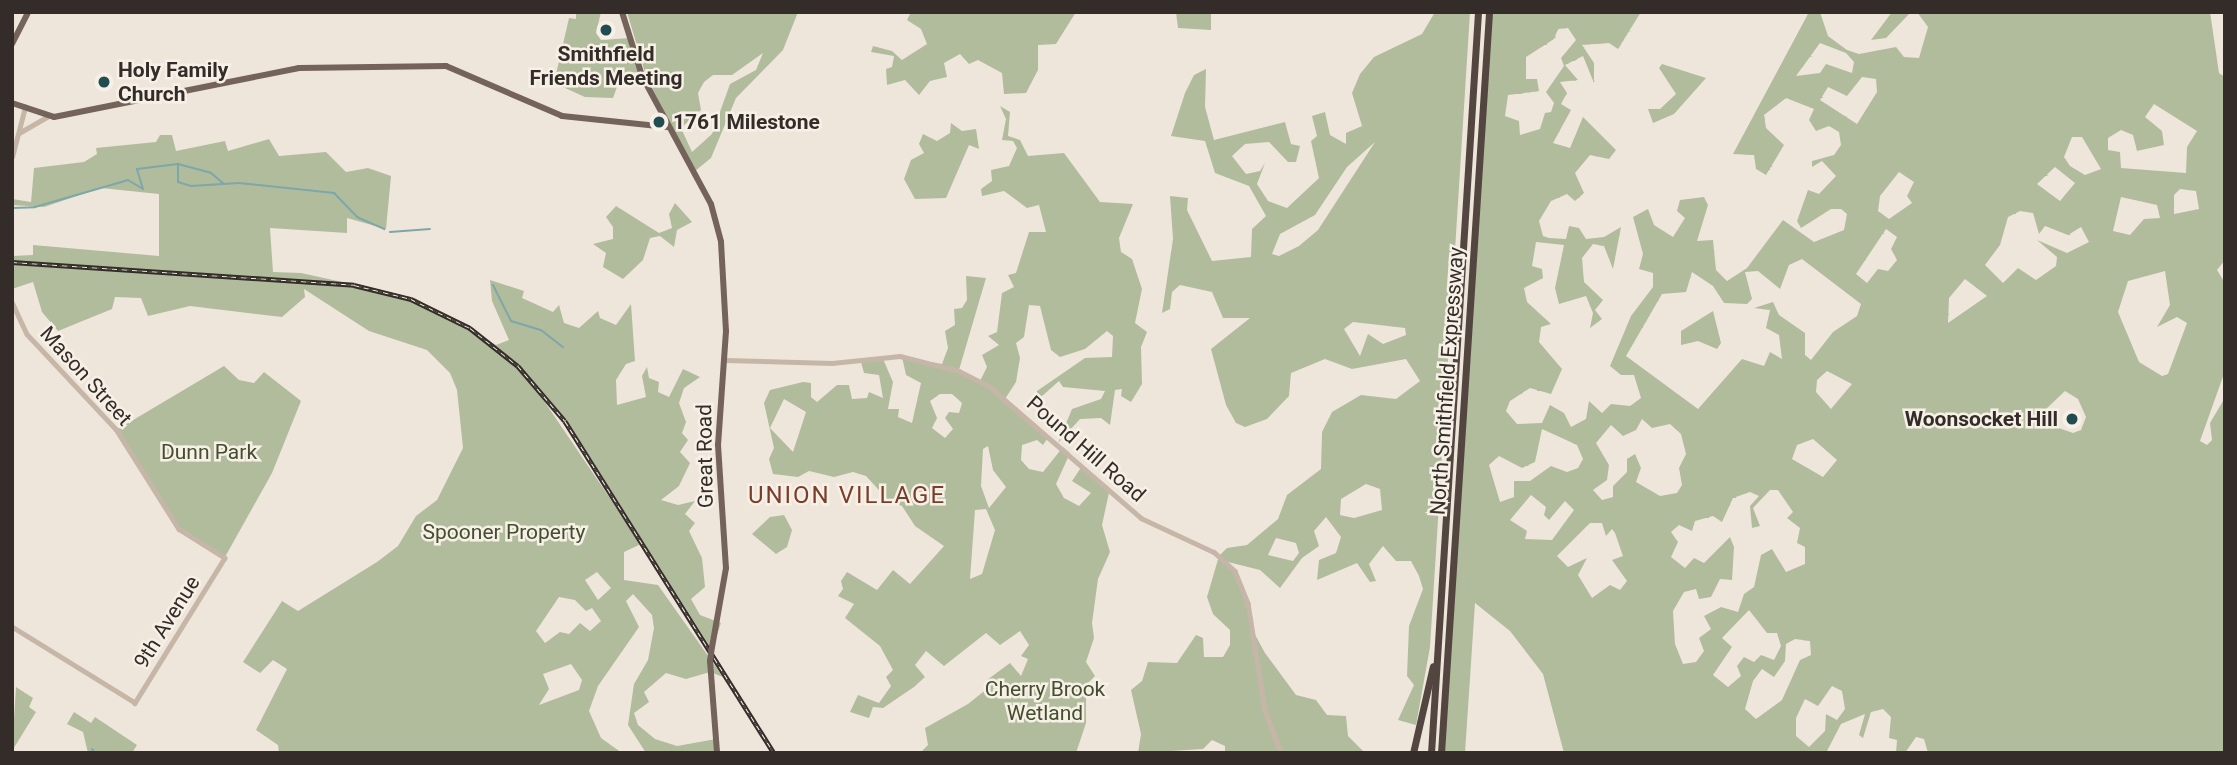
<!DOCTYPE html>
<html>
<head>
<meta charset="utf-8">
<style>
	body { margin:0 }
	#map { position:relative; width:2237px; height:765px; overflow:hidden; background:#efe6db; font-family:Roboto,sans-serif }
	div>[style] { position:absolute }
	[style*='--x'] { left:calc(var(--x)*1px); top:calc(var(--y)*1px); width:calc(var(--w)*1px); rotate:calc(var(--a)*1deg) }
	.green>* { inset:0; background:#b1bc9d }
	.stream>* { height:2px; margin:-1px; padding:0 1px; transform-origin:1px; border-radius:1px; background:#7da7a9 }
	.minor>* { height:4.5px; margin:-2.25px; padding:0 2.25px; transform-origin:2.25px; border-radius:2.25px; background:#c6b6a8 }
	.major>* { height:6px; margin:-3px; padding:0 3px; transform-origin:3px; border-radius:3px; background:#74635a }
	.highway>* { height:7px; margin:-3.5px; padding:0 3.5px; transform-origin:3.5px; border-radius:3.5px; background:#534640 }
	.rail>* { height:4.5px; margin-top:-2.25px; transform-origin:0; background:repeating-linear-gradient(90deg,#f7f0e7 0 5px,#332c28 0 10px); box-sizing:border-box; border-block:2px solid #332c28 }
	.major-bridge>* { height:6px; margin:-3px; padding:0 3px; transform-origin:3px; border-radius:3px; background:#74635a }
	.dots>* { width:19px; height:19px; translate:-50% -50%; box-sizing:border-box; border:4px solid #f7f0e7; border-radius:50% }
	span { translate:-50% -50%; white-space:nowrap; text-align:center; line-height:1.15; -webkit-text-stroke:5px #f7f0e7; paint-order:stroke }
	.poi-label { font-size:21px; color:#332c28; font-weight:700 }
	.left { translate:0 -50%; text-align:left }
	.right { translate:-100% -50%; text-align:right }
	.street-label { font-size:21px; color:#332c28 }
	.park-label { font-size:21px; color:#434f2e }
	.quarter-label { font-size:24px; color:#7a3d29; letter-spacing:2px }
	.frame { position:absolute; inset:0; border:14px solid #332c28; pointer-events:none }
</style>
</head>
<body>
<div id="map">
	<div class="green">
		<i style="clip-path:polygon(576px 12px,601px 12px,596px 33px,601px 40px,630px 38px,642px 72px,622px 73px,613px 98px,585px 97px,554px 83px,569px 18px,576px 19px)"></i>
		<i style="clip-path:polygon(evenodd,627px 12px,798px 12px,783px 50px,736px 98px,711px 158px,695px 171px,646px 76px,627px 12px,763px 53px,756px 70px,730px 84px,712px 134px,692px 152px,681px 128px,701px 110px,698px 93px,704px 82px,713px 75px,732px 75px,763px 53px)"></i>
		<i style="clip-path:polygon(911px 12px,1076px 12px,1056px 44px,1038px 45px,1038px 70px,1026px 93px,1004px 94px,1002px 73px,978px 60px,969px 64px,960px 54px,944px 63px,947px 77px,930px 81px,919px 95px,905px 80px,887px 85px,886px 69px,892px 67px,894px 56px,871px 52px,873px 46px,892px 51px,902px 60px,927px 44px,921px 29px,907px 20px)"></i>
		<i style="clip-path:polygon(1176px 12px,1211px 12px,1211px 30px,1178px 28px)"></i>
		<i style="clip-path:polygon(evenodd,1435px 12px,1470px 12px,1430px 647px,1416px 725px,1398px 720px,1414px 685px,1407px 676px,1409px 626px,1423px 589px,1419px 576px,1411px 561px,1396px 561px,1383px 546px,1369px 564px,1376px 581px,1370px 582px,1357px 563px,1317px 580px,1319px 560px,1336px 553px,1341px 537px,1326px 517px,1314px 531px,1319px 546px,1302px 558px,1280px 588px,1260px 570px,1228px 562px,1242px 585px,1253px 631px,1265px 653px,1296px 695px,1316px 700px,1327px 715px,1346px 716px,1348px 736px,1365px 753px,1225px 753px,1225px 746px,1212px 740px,1203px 749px,1138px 753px,1141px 734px,1131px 690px,1142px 681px,1148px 662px,1177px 663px,1196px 635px,1203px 638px,1204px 657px,1223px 657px,1230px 645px,1230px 630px,1213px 614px,1207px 597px,1219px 556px,1227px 548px,1247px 545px,1278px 519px,1287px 495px,1321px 469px,1322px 432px,1332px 412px,1361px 395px,1396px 399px,1420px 381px,1406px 359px,1352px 369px,1325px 359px,1291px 373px,1289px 396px,1267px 419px,1245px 427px,1236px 423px,1226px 405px,1211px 349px,1250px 318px,1223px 318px,1212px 292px,1180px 285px,1172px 292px,1170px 309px,1162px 313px,1173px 239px,1170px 196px,1188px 198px,1187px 210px,1212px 261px,1251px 257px,1252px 229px,1266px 216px,1249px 186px,1215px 173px,1205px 141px,1171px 136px,1185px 93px,1194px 75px,1206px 69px,1205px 107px,1214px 140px,1285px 122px,1291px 144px,1300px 146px,1296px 162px,1288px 162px,1269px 142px,1245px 144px,1232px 156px,1246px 174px,1260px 171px,1265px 163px,1257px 184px,1268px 201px,1287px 208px,1319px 178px,1311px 141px,1317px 136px,1312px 116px,1325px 112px,1330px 135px,1346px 144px,1346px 133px,1362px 126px,1352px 93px,1360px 74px,1374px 57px,1422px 34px,1435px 12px,1375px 142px,1318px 230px,1299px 246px,1279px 256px,1272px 254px,1280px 234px,1315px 215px,1347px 167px,1375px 142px,1435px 12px,1353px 322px,1405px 328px,1406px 335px,1383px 344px,1368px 334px,1360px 356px,1344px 329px,1353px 322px,1435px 12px,1366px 484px,1380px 489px,1382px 510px,1354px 518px,1340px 515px,1341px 499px,1366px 484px,1435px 12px,1276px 538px,1296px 543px,1299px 553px,1293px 561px,1268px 555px,1276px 538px)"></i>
		<i style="clip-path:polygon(evenodd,1489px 12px,1641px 12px,1618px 49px,1609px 43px,1582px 45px,1594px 63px,1594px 83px,1583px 56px,1565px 65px,1578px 80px,1560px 82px,1567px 93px,1561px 104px,1571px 110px,1553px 143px,1570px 148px,1583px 117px,1616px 150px,1609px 159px,1590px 155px,1575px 173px,1584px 193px,1575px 201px,1567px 194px,1551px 201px,1539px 221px,1543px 236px,1549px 238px,1566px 239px,1569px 226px,1579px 228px,1586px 239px,1604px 237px,1621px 227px,1613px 269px,1604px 246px,1593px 244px,1582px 258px,1584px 282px,1603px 300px,1595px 310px,1602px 319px,1590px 328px,1593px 313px,1586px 296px,1559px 304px,1555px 288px,1564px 245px,1536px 242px,1532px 266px,1542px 269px,1543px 278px,1524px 288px,1527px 302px,1551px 324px,1541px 327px,1539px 342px,1562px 369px,1551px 394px,1530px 388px,1510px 401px,1506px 411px,1517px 424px,1542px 423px,1550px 405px,1564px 413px,1571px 427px,1586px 419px,1589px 401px,1602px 413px,1611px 404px,1630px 406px,1641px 398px,1634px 375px,1621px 375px,1610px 366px,1631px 316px,1653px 287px,1653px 273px,1639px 269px,1643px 254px,1633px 217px,1648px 209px,1654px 225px,1673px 237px,1685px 218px,1677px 211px,1680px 200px,1704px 197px,1708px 205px,1697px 241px,1713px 240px,1716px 270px,1727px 281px,1747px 268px,1783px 220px,1814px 242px,1844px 230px,1847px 214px,1841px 209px,1831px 209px,1801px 228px,1797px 221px,1808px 190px,1819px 194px,1836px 176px,1822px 161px,1812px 167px,1812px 161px,1834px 155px,1841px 145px,1839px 132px,1829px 126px,1816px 131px,1809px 120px,1814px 109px,1786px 98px,1764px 115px,1766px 128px,1784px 145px,1766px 175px,1756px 169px,1754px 155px,1733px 154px,1809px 12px,1820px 12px,1828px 36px,1847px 50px,1859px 54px,1896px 47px,1904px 57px,1919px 58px,1928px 27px,1917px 12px,2210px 12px,2219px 73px,2225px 77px,2225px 260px,2217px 270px,2225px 283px,2225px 371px,2200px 441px,2207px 445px,2212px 440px,2210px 423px,2223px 401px,2225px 753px,1928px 753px,1924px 739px,1916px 737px,1905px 753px,1896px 753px,1897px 740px,1889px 738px,1891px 717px,1883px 709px,1871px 712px,1863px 738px,1859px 735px,1865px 714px,1841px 724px,1826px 753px,1564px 753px,1543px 674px,1510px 631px,1475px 603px,1465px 753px,1442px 753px,1489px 12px,1568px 28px,1576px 40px,1561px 58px,1564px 66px,1546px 92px,1554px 103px,1551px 112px,1545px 113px,1540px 129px,1520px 135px,1519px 121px,1505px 116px,1508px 95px,1539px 91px,1537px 79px,1526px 79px,1526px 57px,1554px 39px,1558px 29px,1568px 28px,1489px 12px,1820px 43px,1846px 53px,1854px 62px,1852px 73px,1826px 64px,1820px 73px,1796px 76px,1820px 43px,1489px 12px,1862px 77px,1876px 79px,1877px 92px,1857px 124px,1820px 100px,1828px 87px,1847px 96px,1862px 77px,1489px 12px,2154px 104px,2197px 131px,2187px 147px,2186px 173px,2121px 168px,2120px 152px,2108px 150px,2108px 138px,2121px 130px,2133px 135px,2137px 151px,2164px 145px,2162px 131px,2145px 117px,2154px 104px,1489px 12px,2072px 137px,2082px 137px,2101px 169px,2085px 175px,2070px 166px,2064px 157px,2072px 137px,1489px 12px,2055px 167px,2075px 183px,2060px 201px,2037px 184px,2055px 167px,1489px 12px,1899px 172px,1914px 182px,1907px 196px,1912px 203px,1889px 219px,1878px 211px,1880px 196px,1899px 172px,1489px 12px,2180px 189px,2196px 191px,2199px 209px,2174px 214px,2174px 195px,2180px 189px,1489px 12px,2121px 197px,2157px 205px,2160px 218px,2144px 219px,2130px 235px,2113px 231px,2121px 197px,1489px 12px,2020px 211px,2033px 213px,2039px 234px,2045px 226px,2068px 235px,2081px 227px,2089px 242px,2067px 253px,2037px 240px,2057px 257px,2056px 266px,2036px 280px,2018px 268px,2003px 283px,1985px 265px,2000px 245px,2008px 217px,2020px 211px,1489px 12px,1886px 229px,1897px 237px,1891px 249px,1897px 260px,1888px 271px,1878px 269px,1867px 283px,1856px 274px,1886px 229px,1489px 12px,1802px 259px,1861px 304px,1857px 316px,1833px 332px,1811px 360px,1805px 355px,1805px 333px,1779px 315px,1773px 302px,1754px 308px,1770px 310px,1766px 328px,1779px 335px,1782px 359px,1770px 352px,1764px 366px,1742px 359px,1698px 409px,1626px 356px,1662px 294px,1686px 292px,1692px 272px,1713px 286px,1724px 303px,1747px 304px,1752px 299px,1745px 272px,1758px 271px,1780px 289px,1789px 265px,1802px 259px,1489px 12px,2165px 271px,2170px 305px,2157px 327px,2177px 317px,2187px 323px,2168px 374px,2162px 376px,2139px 362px,2118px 312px,2128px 281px,2165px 271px,1489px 12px,1965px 279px,1987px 296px,1948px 323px,1949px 298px,1965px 279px,1489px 12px,1827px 371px,1852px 384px,1831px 409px,1816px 392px,1817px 380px,1827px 371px,1489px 12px,2065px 391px,2078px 399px,2086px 417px,2081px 430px,2073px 433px,2053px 426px,2044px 411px,2065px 391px,1489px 12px,1642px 419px,1652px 428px,1670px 424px,1681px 434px,1686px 454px,1679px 468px,1682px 485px,1677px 493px,1660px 496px,1636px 482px,1641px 468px,1635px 454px,1627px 459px,1627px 472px,1613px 486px,1613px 497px,1602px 500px,1593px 490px,1607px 480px,1609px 465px,1596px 443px,1611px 425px,1623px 436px,1636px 430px,1642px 419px,1489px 12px,1542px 429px,1577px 445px,1583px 459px,1578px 468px,1567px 472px,1551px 466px,1530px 481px,1514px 481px,1514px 497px,1500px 502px,1489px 465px,1499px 456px,1522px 468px,1535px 462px,1542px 429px,1489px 12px,1813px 439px,1837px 460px,1823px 477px,1792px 459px,1797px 445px,1813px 439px,1489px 12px,1770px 490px,1778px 490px,1793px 512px,1787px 518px,1800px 528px,1797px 543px,1805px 547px,1805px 564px,1786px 572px,1772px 549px,1761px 555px,1754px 587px,1744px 594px,1738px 612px,1721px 607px,1704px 616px,1711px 629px,1699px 638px,1704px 651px,1696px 662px,1683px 664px,1675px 644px,1673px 611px,1684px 592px,1696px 589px,1699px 599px,1711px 597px,1720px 579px,1732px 580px,1734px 547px,1730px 537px,1704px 563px,1694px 558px,1685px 568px,1671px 557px,1678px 542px,1671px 532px,1679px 525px,1692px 531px,1695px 521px,1713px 516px,1722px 522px,1733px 498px,1750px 492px,1759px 496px,1750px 506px,1752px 528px,1760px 526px,1753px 508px,1770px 490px,1489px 12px,1531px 495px,1546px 507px,1544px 515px,1549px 520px,1565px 501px,1574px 510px,1552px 540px,1525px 539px,1527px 531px,1510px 520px,1531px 495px,1489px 12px,1590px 523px,1602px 523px,1606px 536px,1612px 529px,1615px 533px,1623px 556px,1612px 560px,1627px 581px,1620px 590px,1610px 585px,1592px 598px,1578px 575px,1587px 558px,1568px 567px,1557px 556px,1590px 523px,1489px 12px,1749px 610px,1767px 633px,1777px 633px,1781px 646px,1774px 660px,1761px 655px,1754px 662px,1744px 657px,1737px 666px,1741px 676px,1728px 687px,1713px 675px,1732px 647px,1722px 638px,1749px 610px,1489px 12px,1795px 639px,1810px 641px,1811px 655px,1800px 660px,1782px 700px,1756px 719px,1745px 709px,1753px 681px,1762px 669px,1774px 677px,1785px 661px,1786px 644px,1795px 639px,1489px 12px,1832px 686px,1842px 691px,1845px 709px,1837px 720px,1826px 714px,1825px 731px,1809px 747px,1796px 736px,1796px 718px,1805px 699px,1818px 706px,1832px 686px)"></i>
		<i style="clip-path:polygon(1892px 12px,1911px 12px,1886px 38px,1871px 40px)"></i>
		<i style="clip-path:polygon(1662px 64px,1706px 78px,1674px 114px,1653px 123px,1648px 109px,1660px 109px,1676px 94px,1659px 68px)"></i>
		<i style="clip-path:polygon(evenodd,1000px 106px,1010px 112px,1008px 136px,1020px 140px,1028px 156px,1064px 153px,1100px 202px,1133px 204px,1119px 238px,1121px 252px,1132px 259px,1142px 289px,1135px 323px,1147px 332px,1141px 347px,1142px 384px,1131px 402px,1121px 396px,1122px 389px,1115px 390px,1110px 425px,1101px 418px,1080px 419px,1058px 443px,1072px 409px,1101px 399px,1105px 391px,1063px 387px,1059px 381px,1032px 405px,1037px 391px,1085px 358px,1112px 357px,1113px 336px,1107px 331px,1085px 349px,1060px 357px,1051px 350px,1040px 306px,1029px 305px,1024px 337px,1016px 343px,1020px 358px,1016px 382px,1005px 399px,1049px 436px,1043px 445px,1037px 440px,1022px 445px,1021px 460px,1029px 469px,1043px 472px,1063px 447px,1070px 453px,1056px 484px,1064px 498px,1079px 506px,1091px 493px,1072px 481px,1082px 466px,1110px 488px,1102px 525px,1110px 552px,1098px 579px,1092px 623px,1094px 638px,1086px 662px,1095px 676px,1086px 685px,1086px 723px,1076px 753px,920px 753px,928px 745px,925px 728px,968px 704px,988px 688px,987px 680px,1010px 663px,1021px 676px,1028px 659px,1021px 656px,1029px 645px,1020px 631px,1000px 645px,986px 633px,944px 666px,926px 651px,915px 665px,925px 677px,914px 687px,883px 708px,873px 707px,869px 718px,850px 712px,858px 695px,879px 703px,891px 686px,886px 677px,893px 670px,880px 646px,845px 618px,854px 604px,838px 596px,843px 589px,841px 581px,847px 572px,877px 590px,893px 570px,910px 584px,944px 546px,915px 526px,902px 506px,889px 501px,866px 476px,853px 472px,834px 477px,809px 471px,798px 477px,773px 474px,769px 459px,774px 448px,764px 403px,770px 390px,803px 382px,811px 383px,811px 397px,817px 402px,837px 385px,849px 385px,852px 399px,867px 398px,869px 392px,883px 398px,879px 375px,864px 373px,861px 362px,883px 359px,893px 382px,888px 409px,899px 409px,898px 417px,912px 423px,921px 383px,906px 375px,902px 357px,942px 364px,948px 348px,945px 331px,955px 325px,954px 309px,962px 308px,967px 300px,966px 276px,986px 278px,959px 370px,980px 381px,987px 367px,982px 355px,999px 345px,988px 336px,997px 332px,1002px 293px,1014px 287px,1008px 275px,1016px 273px,1029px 232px,1046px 232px,1039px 205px,1027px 208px,1004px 191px,982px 196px,981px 189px,992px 181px,991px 170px,1009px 166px,1017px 148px,1013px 141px,1002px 140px,1006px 119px,1000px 106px,940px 394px,952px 394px,962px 403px,959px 413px,949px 412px,945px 418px,953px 429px,945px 438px,932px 428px,937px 418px,930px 401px,940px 394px,1000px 106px,784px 399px,806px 412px,793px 452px,770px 428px,784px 399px,1000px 106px,988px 446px,993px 470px,1006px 487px,989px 508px,981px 486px,983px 449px,988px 446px,1000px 106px,986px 509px,995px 530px,982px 574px,970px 579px,975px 510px,986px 509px)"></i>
		<i style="clip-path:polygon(951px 123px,962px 131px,976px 129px,979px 149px,969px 145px,946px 198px,915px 199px,904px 179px,911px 160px,924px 153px,919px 144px,923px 134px,937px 141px,950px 133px)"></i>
		<i style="clip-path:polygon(evenodd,160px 135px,172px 135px,176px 151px,225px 141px,228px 151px,269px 139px,279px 156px,326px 152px,346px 172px,368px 168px,391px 176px,386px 229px,347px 218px,347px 233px,270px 228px,273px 272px,301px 273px,415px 298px,496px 345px,509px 340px,492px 301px,490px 280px,524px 291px,522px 298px,553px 312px,559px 305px,564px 323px,579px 328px,598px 311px,600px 318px,616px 325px,631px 304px,635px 361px,626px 364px,616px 380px,617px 405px,646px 397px,642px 376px,647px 367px,649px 378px,659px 382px,658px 392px,669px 397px,683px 369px,700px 377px,684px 388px,679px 403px,686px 422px,682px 433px,688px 440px,680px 452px,690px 463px,679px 486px,661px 500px,678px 505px,695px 501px,685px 514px,695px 523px,689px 531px,702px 558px,705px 587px,691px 599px,700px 615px,721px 623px,712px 650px,566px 419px,521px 367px,641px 544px,624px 552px,624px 580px,658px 585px,723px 677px,710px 672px,686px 679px,666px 673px,644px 692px,649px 702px,634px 713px,638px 725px,655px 739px,677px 746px,716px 739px,718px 753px,646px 753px,628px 725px,634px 684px,648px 660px,654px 628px,652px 615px,633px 594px,626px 601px,639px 627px,598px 686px,589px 711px,601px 738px,622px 753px,279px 753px,278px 745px,256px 730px,287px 669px,273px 660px,260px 673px,243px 662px,282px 601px,298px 611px,377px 562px,398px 546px,416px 516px,437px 500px,463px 448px,457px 390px,450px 373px,427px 350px,369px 331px,304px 289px,305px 297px,282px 317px,190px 306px,148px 316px,141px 298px,115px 297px,112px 309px,58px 331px,42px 312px,33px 282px,12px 289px,12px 256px,33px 255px,33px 245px,159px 256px,159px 194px,101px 188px,44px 207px,12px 205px,12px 199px,31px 202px,34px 168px,84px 162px,97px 154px,96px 148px,156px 142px,160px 135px,597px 572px,611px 588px,598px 600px,585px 580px,597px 572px,160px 135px,559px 597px,575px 600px,586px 611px,592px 608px,601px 621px,590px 631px,580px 623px,569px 634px,560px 632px,545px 643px,536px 631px,559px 597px,160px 135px,571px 664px,582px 680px,579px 690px,539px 705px,549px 689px,543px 674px,571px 664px)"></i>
		<i style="clip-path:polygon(675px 203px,692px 222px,677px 230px,674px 247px,660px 236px,650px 238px,643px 260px,623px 279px,603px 267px,606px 253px,593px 244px,613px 239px,613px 227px,606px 217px,616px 206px,659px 233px,672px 228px,669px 214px)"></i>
		<i style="clip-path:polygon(1713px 311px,1721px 343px,1717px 349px,1698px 341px,1681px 345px,1681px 331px)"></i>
		<i style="clip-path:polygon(224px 366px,239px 380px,254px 383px,264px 372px,301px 401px,272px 473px,225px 557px,179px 527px,118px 429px)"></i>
		<i style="clip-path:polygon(784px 515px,792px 530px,787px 547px,776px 554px,752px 534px,770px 517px)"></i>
		<i style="clip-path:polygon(16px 687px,33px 698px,29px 707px,36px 712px,12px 751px)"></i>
		<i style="clip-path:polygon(74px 712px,91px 723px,95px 717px,137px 745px,132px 753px,88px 753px,83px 732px,67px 724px)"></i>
	</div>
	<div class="stream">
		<i style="--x:178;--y:164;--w:34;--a:15"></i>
		<i style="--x:211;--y:173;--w:17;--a:40"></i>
		<i style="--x:12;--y:208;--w:23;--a:-2"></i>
		<i style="--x:35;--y:207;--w:97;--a:-16.2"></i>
		<i style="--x:128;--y:180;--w:17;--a:31"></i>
		<i style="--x:143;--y:189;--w:21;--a:-107"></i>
		<i style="--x:137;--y:169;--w:41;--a:-7"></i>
		<i style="--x:178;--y:164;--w:18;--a:90"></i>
		<i style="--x:178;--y:182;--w:14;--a:17"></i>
		<i style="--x:191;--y:186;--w:48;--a:-3.6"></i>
		<i style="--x:239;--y:183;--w:96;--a:6"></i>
		<i style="--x:334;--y:193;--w:33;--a:46"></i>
		<i style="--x:357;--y:217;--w:30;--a:24"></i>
		<i style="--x:390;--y:232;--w:40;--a:-4.3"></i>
		<i style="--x:493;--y:285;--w:40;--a:63.4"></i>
		<i style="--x:511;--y:321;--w:31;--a:17"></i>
		<i style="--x:541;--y:330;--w:28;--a:38"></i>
		<i style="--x:92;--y:749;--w:5;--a:53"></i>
	</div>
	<div class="minor">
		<i style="--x:19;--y:133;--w:32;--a:-30"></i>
		<i style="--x:12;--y:157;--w:52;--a:-75.4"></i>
		<i style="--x:12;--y:302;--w:35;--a:65"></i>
		<i style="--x:27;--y:334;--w:130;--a:46.9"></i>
		<i style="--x:116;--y:429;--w:118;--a:57.8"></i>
		<i style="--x:179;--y:529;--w:54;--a:32.2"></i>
		<i style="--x:225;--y:558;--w:171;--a:121.8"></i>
		<i style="--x:135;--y:703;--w:145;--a:-148.3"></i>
		<i style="--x:725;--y:360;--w:107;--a:1.6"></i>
		<i style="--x:832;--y:363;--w:68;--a:-5.9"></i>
		<i style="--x:900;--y:356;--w:61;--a:14.3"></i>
		<i style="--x:959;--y:371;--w:35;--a:27"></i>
		<i style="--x:990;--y:387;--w:200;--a:40.9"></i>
		<i style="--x:1141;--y:518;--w:81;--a:25"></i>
		<i style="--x:1214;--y:552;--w:28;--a:42"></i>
		<i style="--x:1235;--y:571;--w:35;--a:68"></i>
		<i style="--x:1248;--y:603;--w:108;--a:81"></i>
		<i style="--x:1265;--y:710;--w:46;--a:69.6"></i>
	</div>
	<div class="major">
		<i style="--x:622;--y:12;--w:67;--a:72.6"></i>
		<i style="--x:642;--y:76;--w:145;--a:61.7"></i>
		<i style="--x:711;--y:204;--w:39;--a:75"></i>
		<i style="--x:721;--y:242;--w:89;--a:86.8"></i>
		<i style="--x:726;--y:331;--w:114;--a:94"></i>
		<i style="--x:718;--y:445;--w:123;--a:86.3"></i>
		<i style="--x:726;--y:568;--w:80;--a:100"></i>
		<i style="--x:12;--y:44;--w:36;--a:-63"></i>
		<i style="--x:12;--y:103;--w:44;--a:18.4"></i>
		<i style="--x:54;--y:117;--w:250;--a:-11.3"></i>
		<i style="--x:299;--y:68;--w:147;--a:-0.8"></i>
		<i style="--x:446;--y:66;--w:126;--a:23.3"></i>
		<i style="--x:562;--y:116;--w:106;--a:6"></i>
		<i style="--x:710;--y:661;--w:92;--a:85.6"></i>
	</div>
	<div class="highway">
		<i style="--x:1413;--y:753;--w:89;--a:-77.1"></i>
		<i style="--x:1431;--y:753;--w:742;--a:-86.37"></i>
		<i style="--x:1441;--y:753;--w:743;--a:-86.29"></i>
	</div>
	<div class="rail">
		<i style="--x:12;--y:262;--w:343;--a:3.8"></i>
		<i style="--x:354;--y:285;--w:59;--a:13.8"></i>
		<i style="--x:411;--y:299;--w:66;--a:26.2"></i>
		<i style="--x:470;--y:328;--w:61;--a:38.4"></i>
		<i style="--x:518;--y:366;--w:72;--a:49.5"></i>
		<i style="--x:565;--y:421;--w:392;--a:57.8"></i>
	</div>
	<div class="major-bridge">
		<i style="--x:710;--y:661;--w:14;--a:-82"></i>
	</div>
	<div class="dots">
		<i style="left:606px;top:30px;background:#214d51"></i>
		<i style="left:104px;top:82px;background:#214d51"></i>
		<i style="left:659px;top:122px;background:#214d51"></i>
		<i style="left:2072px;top:419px;background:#214d51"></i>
	</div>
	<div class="poi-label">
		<span style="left:606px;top:66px">Smithfield<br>Friends Meeting</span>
		<span class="left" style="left:118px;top:82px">Holy Family<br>Church</span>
		<span class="left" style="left:673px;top:122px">1761 Milestone</span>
		<span class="right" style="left:2058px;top:419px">Woonsocket Hill</span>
	</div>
	<div class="street-label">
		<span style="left:86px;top:376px;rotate:48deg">Mason Street</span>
		<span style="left:1447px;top:381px;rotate:-86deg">North Smithfield Expressway</span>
		<span style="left:1086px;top:449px;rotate:41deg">Pound Hill Road</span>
		<span style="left:705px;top:456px;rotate:-91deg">Great Road</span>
		<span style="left:167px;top:622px;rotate:-58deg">9th Avenue</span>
	</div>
	<div class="park-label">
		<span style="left:209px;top:452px">Dunn Park</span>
		<span style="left:504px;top:532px">Spooner Property</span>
		<span style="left:1045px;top:701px">Cherry Brook<br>Wetland</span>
	</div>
	<div class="quarter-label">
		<span style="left:847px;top:496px">UNION VILLAGE</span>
	</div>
	<div class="frame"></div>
</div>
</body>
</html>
